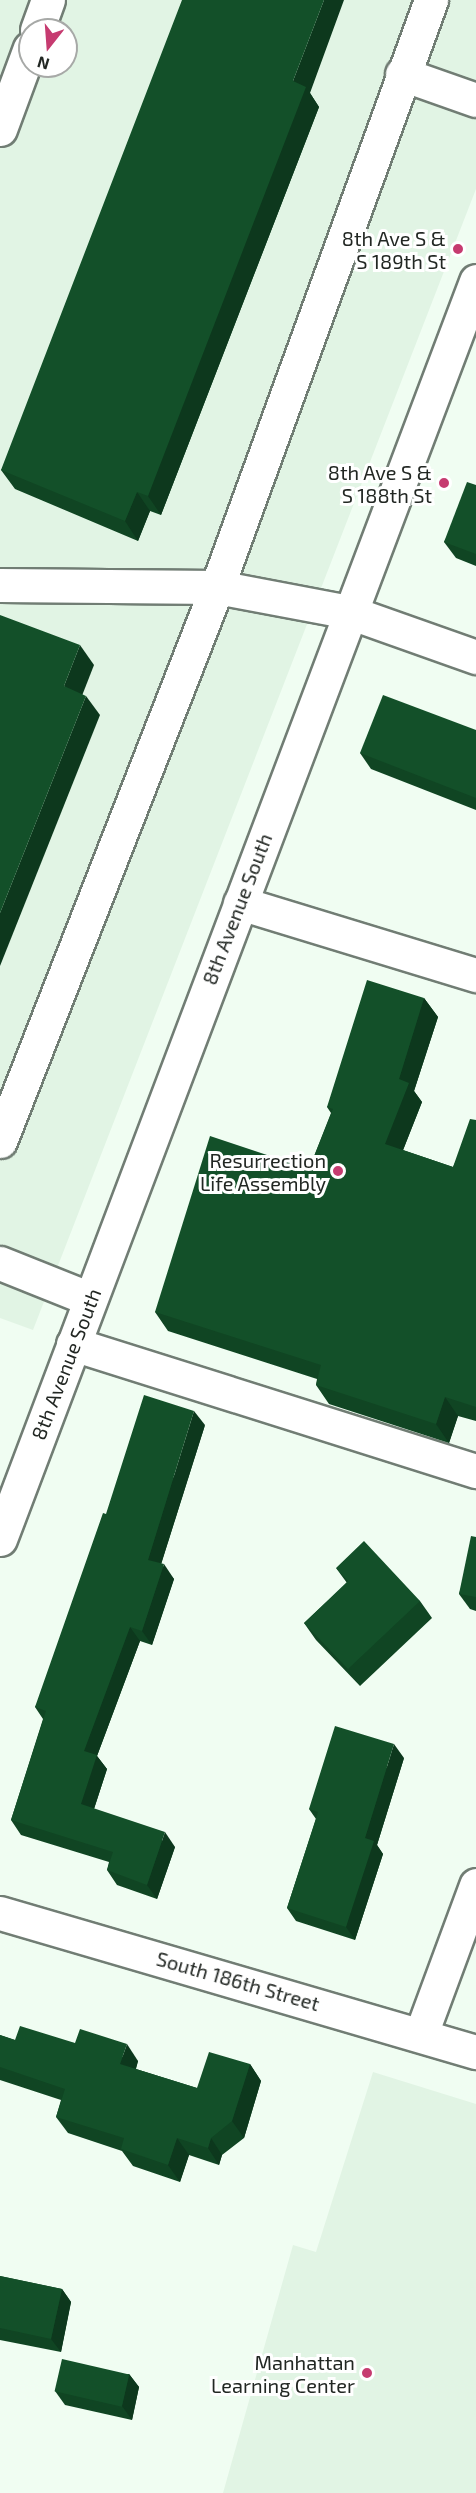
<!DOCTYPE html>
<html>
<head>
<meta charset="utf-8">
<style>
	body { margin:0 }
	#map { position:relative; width:476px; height:2493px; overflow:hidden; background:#f0fdf2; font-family:"Exo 2",sans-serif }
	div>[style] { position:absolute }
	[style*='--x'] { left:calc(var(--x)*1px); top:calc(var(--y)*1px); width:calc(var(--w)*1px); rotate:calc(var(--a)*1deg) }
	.built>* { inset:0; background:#e1f4e4 }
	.roads { filter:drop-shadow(2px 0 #717d74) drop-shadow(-2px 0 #717d74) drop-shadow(0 2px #717d74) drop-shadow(0 -2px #717d74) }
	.minor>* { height:33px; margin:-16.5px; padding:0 16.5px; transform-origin:16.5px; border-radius:16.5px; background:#fff }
	.wall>* { inset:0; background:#104523 }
	.shaded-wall>* { inset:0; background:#0d381d }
	.building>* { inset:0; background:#135029; transform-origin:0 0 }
	.dots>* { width:16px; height:16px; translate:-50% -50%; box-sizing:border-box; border:3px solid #fff; border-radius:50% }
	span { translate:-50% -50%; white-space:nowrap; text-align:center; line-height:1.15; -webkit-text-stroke:6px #fff; paint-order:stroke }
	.poi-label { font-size:20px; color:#222723 }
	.right { translate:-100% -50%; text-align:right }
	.street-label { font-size:20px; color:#222723 }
	.north { position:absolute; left:18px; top:18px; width:60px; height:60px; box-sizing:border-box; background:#fff; border:2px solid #a7a9a7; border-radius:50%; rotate:197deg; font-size:16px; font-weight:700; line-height:24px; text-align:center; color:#222723 }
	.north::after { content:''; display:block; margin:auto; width:21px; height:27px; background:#c63b70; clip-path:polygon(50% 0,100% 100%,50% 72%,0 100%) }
</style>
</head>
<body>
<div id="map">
	<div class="built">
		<i style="clip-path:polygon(evenodd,0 0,476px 0,476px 189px,33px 1330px,0 1318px,0 0,30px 30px,66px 30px,66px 66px,30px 66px,30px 30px)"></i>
		<i style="clip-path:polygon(373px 2072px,476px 2104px,476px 2493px,223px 2493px,293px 2245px,316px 2252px)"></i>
	</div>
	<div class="roads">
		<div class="minor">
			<i style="--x:37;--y:30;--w:32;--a:-70"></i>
			<i style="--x:402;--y:74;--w:78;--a:19.4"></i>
			<i style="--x:0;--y:129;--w:86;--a:-69.7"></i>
			<i style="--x:0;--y:585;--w:217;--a:0.5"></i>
			<i style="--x:217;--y:587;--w:134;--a:10.7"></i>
			<i style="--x:349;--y:612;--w:135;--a:19.5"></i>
			<i style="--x:240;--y:903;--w:247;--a:17"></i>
			<i style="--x:0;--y:1141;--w:595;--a:-68.61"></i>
			<i style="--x:217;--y:587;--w:625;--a:-69.97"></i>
			<i style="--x:0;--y:1263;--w:97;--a:21.8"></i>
			<i style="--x:73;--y:1344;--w:423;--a:17.5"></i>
			<i style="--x:0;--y:1539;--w:1345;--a:-69.27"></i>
			<i style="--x:0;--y:1913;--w:496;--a:16.3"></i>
			<i style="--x:421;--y:2034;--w:159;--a:-69.7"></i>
		</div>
	</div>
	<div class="wall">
		<i style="clip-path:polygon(310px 93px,319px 107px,161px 515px,150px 511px,138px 541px,15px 489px,1px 470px)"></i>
		<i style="clip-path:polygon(476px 485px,476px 566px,456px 558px,444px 542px)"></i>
		<i style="clip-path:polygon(476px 730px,476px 810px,371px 769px,360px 753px)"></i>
		<i style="clip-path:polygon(424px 998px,438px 1017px,414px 1091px,422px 1102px,403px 1150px,453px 1167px,476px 1120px,476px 1421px,458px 1416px,449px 1443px,329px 1404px,316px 1385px,317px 1379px,168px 1331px,155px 1312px,309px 1169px,331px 1113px,327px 1107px)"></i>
		<i style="clip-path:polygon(205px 1425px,161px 1564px,174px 1579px,152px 1645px,140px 1641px,97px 1756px,107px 1769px,94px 1809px,175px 1847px,157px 1899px,117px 1885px,107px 1870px,109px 1862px,21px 1835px,11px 1820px,43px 1719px,35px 1707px)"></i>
		<i style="clip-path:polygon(476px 1537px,476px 1611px,470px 1609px,459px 1594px)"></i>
		<i style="clip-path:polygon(336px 1568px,420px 1601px,432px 1618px,360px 1686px,316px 1640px,304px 1623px,347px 1583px)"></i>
		<i style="clip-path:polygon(404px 1758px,377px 1845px,383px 1854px,355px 1940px,296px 1921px,287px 1908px,316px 1819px,309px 1809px)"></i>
		<i style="clip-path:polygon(0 2035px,15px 2040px,75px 2043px,138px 2061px,136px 2069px,197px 2088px,250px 2064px,261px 2081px,244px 2138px,222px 2155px,219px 2165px,189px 2155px,180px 2182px,133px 2166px,122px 2151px,68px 2133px,56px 2117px,61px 2100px,0 2080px)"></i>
		<i style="clip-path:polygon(0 2276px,62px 2289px,71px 2302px,61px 2352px,0 2340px)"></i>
		<i style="clip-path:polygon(129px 2374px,139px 2387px,132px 2420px,65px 2405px,55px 2391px)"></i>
	</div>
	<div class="shaded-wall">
		<i style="clip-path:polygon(324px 0,344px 0,310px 93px,319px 107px,161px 515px,148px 496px,293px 81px)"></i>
		<i style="clip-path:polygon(137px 492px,150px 511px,138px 541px,125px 521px)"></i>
		<i style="clip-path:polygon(80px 645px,94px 665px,78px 706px,64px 686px)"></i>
		<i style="clip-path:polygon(86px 696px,100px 715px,0 966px,0 913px)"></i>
		<i style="clip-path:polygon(424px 998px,438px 1017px,414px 1091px,422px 1102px,398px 1163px,385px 1144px,399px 1079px)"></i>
		<i style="clip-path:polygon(445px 1397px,458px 1416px,449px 1443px,436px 1424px)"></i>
		<i style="clip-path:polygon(194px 1411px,205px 1425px,158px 1574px,148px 1560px)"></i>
		<i style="clip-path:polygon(164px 1564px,174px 1579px,152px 1645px,142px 1631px)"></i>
		<i style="clip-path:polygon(130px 1627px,140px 1641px,97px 1756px,107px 1769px,91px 1818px,81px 1804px,84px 1751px)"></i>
		<i style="clip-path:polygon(394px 1744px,404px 1758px,377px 1845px,383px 1854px,355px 1940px,346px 1927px,365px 1838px)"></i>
		<i style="clip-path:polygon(165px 1832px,175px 1847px,157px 1899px,147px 1885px)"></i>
		<i style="clip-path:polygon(127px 2044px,138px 2061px,132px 2081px,120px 2064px)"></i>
		<i style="clip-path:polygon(250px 2064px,261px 2081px,244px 2138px,232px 2121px)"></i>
		<i style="clip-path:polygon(177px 2138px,189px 2155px,180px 2182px,168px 2165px)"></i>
		<i style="clip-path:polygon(211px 2138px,222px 2155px,219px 2165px,208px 2148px)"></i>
		<i style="clip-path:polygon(62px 2289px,71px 2302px,61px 2352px,51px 2339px)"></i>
		<i style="clip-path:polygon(129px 2374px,139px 2387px,132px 2420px,122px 2406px)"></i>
	</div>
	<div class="building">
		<i style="clip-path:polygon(182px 0,324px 0,293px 81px,306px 87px,148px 496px,137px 492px,125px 521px,1px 470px)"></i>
		<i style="clip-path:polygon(467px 482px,476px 485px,476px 554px,444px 542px)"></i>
		<i style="clip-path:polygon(0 615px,80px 645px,64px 686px,86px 696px,0 913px)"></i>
		<i style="clip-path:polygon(383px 695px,476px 730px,476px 798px,360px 753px)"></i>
		<i style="clip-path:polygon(367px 980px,424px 998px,399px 1079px,409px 1083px,385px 1144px,453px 1167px,470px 1119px,476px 1120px,476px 1407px,445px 1397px,436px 1424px,316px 1385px,321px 1365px,155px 1312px,210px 1136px,309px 1169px,333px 1109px,327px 1107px)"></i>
		<i style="clip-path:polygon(144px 1395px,194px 1411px,148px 1560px,164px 1564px,142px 1631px,130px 1627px,84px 1751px,97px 1755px,81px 1804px,165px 1832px,147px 1885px,107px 1870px,113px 1852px,11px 1820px,46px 1711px,35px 1707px,103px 1513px,106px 1514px)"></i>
		<i style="clip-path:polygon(471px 1536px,476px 1537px,476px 1597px,459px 1594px)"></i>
		<i style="clip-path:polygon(364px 1541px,420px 1601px,348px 1669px,304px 1623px,348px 1581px,336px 1568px)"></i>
		<i style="clip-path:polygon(335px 1726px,394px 1744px,365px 1838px,374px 1841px,346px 1927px,287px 1908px,318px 1812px,309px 1809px)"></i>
		<i style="clip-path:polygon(20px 2026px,75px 2043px,80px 2029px,127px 2044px,120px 2064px,197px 2088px,209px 2052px,250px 2064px,232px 2121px,211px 2138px,208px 2148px,177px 2138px,168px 2165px,121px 2149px,124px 2138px,56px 2117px,65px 2089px,0 2067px,0 2035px,15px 2040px)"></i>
		<i style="clip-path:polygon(0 2276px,62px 2289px,51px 2339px,0 2328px)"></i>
		<i style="left:62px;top:2359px;width:69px;height:33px;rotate:13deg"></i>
	</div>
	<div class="dots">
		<i style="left:458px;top:249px;background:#c63b70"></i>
		<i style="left:444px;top:483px;background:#c63b70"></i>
		<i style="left:338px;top:1171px;background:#c63b70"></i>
		<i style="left:367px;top:2373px;background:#c63b70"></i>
	</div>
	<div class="poi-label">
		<span class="right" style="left:446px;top:250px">8th Ave S &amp;<br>S 189th St</span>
		<span class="right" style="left:432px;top:484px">8th Ave S &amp;<br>S 188th St</span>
		<span class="right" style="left:326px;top:1172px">Resurrection<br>Life Assembly</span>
		<span class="right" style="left:355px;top:2374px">Manhattan<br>Learning Center</span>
	</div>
	<div class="street-label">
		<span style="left:237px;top:909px;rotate:-69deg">8th Avenue South</span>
		<span style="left:66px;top:1364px;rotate:-69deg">8th Avenue South</span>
		<span style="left:238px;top:1981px;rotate:16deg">South 186th Street</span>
	</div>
	<div class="north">N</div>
</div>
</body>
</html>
